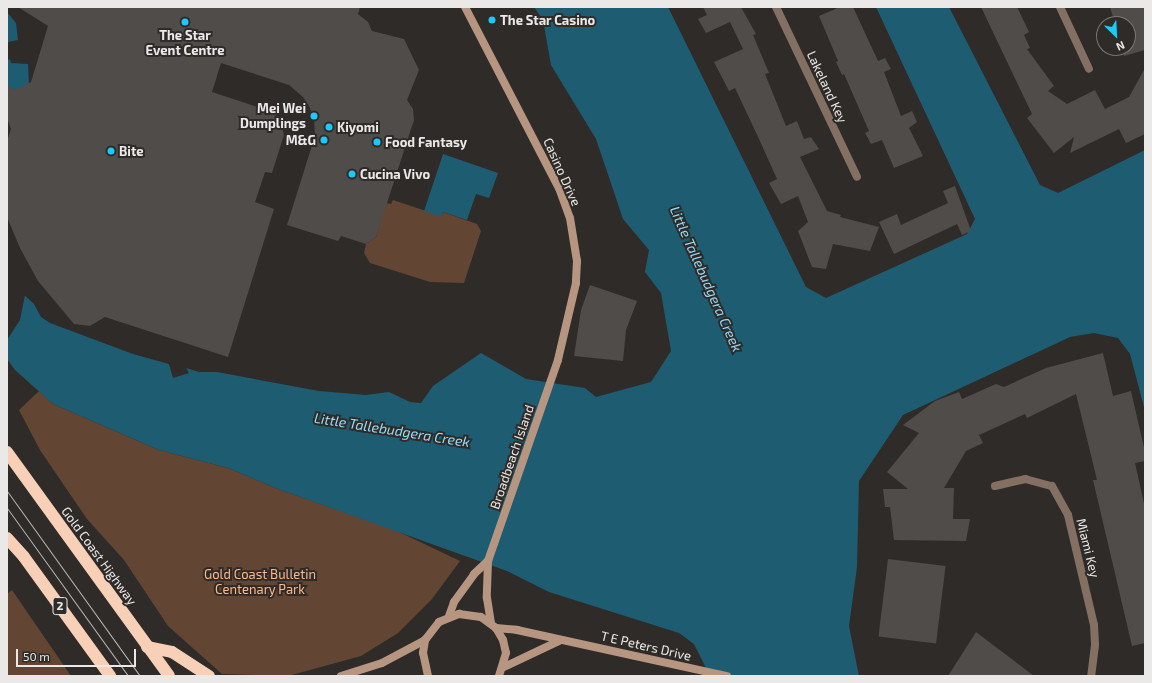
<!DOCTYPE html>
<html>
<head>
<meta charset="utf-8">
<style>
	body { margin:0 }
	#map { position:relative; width:1152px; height:683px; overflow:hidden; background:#2f2b29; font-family:"Exo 2",sans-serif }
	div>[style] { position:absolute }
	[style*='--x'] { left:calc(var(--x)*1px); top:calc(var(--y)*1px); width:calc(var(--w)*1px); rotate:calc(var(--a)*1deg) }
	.green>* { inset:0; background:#624633 }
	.water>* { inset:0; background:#1e5c71 }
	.pier>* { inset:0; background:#2f2b29 }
	.building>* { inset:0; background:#504c49; transform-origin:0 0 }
	.street>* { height:8px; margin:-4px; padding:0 4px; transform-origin:4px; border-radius:4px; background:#847063 }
	.secondary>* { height:8px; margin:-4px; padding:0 4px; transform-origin:4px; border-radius:4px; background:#b69681 }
	.highway>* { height:12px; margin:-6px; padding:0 6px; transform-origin:6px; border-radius:6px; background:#f8d0b7 }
	.tram>* { height:1px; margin:-0.5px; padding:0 0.5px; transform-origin:0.5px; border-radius:0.5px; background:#b6b3b1 }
	.dots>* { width:11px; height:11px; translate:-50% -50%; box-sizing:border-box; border:2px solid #2f2b29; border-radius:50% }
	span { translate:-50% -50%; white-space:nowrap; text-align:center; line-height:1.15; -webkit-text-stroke:4px #2f2b29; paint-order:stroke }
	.shield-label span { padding:1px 3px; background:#2f2b29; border:1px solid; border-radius:3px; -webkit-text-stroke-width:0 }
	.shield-label { font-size:12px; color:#ebe9e7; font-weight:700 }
	.poi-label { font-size:13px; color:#ebe9e7; font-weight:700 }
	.left { translate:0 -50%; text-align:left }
	.right { translate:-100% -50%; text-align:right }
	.street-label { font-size:13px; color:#ebe9e7 }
	.park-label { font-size:13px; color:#feb98a }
	.water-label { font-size:14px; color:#97defa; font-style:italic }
	.frame { position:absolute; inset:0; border:8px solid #ebe9e7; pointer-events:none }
	.north { position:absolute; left:1096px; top:16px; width:40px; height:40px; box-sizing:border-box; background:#2f2b29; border:1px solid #7a7775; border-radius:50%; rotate:156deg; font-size:11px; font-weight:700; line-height:16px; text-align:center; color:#ebe9e7 }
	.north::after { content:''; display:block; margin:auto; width:14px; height:18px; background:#1bcafc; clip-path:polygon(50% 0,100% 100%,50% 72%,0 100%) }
	.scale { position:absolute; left:16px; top:649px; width:120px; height:18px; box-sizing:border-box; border:2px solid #ebe9e7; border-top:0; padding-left:5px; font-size:12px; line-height:14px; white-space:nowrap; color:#ebe9e7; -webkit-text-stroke:3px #2f2b29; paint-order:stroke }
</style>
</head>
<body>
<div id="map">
	<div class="green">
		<i style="clip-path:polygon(393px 200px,441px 216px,443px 212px,477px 224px,481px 231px,464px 283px,430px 282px,370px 263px,364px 253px,366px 244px,376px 237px,386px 203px,391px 204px)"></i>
		<i style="clip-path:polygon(39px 391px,53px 404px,159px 450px,228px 468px,278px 489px,397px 531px,460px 561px,432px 599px,398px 633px,361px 656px,288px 676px,222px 674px,168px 626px,124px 560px,87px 519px,40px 450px,19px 410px)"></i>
		<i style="clip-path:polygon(12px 590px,71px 676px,7px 676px,7px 594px)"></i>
	</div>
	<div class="water">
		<i style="clip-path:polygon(534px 7px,668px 7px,806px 287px,826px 298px,967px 234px,975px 219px,876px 7px,949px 7px,1040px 185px,1058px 193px,1145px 150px,1145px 411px,1130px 354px,1118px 338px,1094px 333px,1070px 337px,903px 415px,859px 481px,857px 567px,849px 626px,859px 676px,710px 676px,694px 644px,679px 633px,549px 592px,507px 571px,278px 489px,228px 468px,159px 450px,53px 404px,15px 370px,7px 359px,7px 263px,21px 292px,34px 304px,41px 317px,50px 323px,133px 354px,169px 364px,173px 378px,189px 373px,186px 368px,199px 372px,217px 372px,319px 391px,366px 395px,389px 392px,410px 402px,421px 403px,433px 386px,481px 353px,526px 379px,585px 388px,596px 397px,651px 382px,671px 351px,661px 293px,645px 272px,649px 250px,623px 219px,596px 139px,551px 65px,543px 20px)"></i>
		<i style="clip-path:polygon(7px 12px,16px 23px,18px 40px,8px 42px,7px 49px)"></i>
		<i style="clip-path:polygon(10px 59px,11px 63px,28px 64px,29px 86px,23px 86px,22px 91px,18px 92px,7px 86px,7px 60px)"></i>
		<i style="clip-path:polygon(443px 154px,498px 173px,489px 198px,476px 194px,467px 220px,443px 212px,441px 217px,424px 211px)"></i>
	</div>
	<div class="pier">
		<i style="clip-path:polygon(7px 261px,25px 295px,20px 320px,7px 340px)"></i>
	</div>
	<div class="building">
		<i style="clip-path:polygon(18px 7px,360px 7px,358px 14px,368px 22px,372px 31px,404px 39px,419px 70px,407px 100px,413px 109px,414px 120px,376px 237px,366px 244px,341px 236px,338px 241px,287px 225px,315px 136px,314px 118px,309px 106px,303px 97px,289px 85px,221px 63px,212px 92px,273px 112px,281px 123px,284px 135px,272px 173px,265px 172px,255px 202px,274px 209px,228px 357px,105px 317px,90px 326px,74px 324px,38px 281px,20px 248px,7px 217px,7px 141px,11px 129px,7px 118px,7px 85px,15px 90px,31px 82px,48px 26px)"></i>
		<i style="clip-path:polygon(703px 7px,741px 7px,756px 34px,753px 35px,769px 73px,765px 74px,786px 126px,797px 121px,804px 139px,811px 137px,819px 149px,800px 157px,827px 211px,841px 215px,840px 217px,879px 227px,870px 251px,833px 244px,826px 269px,812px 267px,798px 231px,808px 222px,798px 196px,781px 204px,769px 183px,777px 179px,759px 139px,735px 88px,729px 91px,714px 62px,743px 49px,730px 22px,706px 33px,698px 19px,707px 15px)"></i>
		<i style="clip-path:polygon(840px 7px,853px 7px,878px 61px,885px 58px,891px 69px,884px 72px,901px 116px,912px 111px,917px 122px,909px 128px,923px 156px,894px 168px,882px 140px,871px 144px,865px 133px,869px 131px,844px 74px,842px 75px,836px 62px,838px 61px,819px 16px)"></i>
		<i style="clip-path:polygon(981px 7px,1017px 7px,1029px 32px,1024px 35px,1030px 48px,1027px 49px,1054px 86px,1048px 91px,1067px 104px,1095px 90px,1105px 109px,1129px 97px,1145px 68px,1145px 134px,1126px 143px,1119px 129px,1070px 153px,1074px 137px,1054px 153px,1027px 118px,1032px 114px)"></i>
		<i style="clip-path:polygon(1110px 7px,1145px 7px,1145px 50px,1124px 56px,1122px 48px,1128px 48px,1128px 24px,1115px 24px)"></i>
		<i style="clip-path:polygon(955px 186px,971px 231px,962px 235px,957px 224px,894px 254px,879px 222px,897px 214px,901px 225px,948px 203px,943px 191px)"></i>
		<i style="clip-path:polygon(590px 285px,637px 301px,626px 330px,623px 361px,574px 356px,581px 310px)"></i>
		<i style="clip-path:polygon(1103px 353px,1113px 396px,1131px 391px,1145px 452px,1145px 461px,1135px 463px,1145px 508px,1145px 643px,1132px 646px,1093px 480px,1097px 480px,1076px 394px,1027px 418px,1025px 414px,979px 435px,983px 443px,966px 451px,944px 488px,954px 488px,953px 519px,970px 519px,966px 541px,894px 540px,890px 507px,885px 507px,883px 489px,908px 489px,887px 472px,919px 433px,903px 425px,935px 401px,959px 392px,962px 399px,996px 384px,1004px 387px,1046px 368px)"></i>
		<i style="left:888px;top:559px;width:58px;height:78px;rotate:7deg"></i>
		<i style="clip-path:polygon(976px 632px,1034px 676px,948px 676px)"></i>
	</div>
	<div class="street">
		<i style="--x:776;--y:7;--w:188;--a:64.5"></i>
		<i style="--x:1060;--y:7;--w:68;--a:64.9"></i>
		<i style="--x:995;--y:486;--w:31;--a:-13"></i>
		<i style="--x:1025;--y:479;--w:28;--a:15"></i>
		<i style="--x:1052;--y:486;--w:33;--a:61"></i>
		<i style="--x:1068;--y:515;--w:113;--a:76.7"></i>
		<i style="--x:1094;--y:625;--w:20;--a:87"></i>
		<i style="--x:1095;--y:645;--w:31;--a:97"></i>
	</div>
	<div class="secondary">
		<i style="--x:465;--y:7;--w:204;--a:62.6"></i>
		<i style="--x:559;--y:188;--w:32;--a:70"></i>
		<i style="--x:570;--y:218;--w:44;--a:80.8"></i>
		<i style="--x:577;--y:261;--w:22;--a:93"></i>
		<i style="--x:576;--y:283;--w:79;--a:103.2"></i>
		<i style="--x:558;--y:360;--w:213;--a:109.2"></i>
		<i style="--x:488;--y:561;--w:37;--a:92"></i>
		<i style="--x:487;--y:598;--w:25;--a:81"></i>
		<i style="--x:449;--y:616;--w:15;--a:-70"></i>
		<i style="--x:454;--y:602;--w:34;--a:-54"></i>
		<i style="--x:474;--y:574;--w:19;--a:-43"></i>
		<i style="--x:496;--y:628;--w:21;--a:5"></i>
		<i style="--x:517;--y:630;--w:215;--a:12.4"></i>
		<i style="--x:504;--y:667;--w:61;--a:-25.3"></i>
		<i style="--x:341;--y:676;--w:43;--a:-17.6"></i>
		<i style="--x:382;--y:663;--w:49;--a:-28.1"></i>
		<i style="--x:428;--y:676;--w:24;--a:-102"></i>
		<i style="--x:423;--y:653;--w:13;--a:-81"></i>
		<i style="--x:425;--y:640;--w:23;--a:-52"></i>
		<i style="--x:439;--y:622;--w:22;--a:-22"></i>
		<i style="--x:459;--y:614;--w:22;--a:8"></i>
		<i style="--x:481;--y:617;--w:19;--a:36"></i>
		<i style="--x:496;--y:628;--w:14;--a:60"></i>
		<i style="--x:503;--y:640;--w:13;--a:77"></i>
		<i style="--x:506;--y:653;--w:24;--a:107"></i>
	</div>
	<div class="highway">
		<i style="--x:7;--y:452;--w:276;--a:54.1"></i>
		<i style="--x:7;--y:538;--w:25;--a:48"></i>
		<i style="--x:24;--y:557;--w:147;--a:54.1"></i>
		<i style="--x:147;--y:647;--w:25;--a:11"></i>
		<i style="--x:172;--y:652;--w:44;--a:33"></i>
	</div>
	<div class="tram">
		<i style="--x:7;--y:491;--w:228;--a:54.3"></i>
		<i style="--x:7;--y:508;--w:207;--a:54.2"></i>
	</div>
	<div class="dots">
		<i style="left:492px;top:20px;background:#1bcafc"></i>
		<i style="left:185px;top:22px;background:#1bcafc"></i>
		<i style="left:314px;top:116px;background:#1bcafc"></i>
		<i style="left:329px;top:127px;background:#1bcafc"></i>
		<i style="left:324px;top:140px;background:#1bcafc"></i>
		<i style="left:377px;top:142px;background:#1bcafc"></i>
		<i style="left:111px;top:151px;background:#1bcafc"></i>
		<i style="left:352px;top:174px;background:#1bcafc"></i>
	</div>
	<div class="shield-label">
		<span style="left:60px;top:606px">2</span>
	</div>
	<div class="poi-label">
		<span class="left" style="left:500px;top:20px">The Star Casino</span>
		<span style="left:185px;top:43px">The Star<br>Event Centre</span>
		<span class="right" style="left:306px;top:116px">Mei Wei<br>Dumplings</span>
		<span class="left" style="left:337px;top:127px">Kiyomi</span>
		<span class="right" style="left:316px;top:140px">M&amp;G</span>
		<span class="left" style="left:385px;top:142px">Food Fantasy</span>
		<span class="left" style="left:119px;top:151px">Bite</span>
		<span class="left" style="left:360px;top:174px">Cucina Vivo</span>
	</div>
	<div class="street-label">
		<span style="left:827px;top:87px;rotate:65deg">Lakeland Key</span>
		<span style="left:562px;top:172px;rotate:66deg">Casino Drive</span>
		<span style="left:512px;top:457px;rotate:-71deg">Broadbeach Island</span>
		<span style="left:1088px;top:548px;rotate:76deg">Miami Key</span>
		<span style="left:99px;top:556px;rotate:54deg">Gold Coast Highway</span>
		<span style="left:646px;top:646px;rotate:13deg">T E Peters Drive</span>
	</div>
	<div class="park-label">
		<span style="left:260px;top:582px">Gold Coast Bulletin<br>Centenary Park</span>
	</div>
	<div class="water-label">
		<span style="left:706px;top:279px;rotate:66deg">Little Tallebudgera Creek</span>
		<span style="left:392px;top:430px;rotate:9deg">Little Tallebudgera Creek</span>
	</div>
	<div class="frame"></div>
	<div class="north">N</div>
	<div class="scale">50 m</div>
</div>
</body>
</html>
